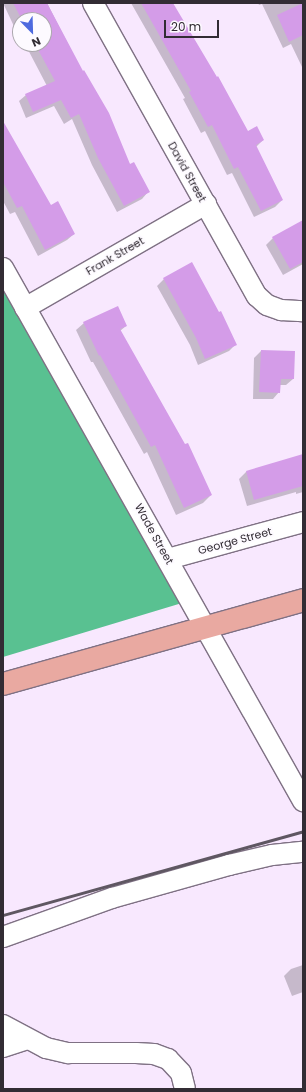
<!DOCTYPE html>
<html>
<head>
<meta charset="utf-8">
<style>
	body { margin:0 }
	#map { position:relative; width:306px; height:1092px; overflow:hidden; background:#f8e8fe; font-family:Poppins,sans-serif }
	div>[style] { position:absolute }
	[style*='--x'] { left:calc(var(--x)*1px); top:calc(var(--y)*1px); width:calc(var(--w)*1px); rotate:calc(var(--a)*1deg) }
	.forest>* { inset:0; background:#59c191 }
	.shadow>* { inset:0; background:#0003 }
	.building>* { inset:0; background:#d49ce8 }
	.roads { filter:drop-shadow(1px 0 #7f7184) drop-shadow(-1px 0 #7f7184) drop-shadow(0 1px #7f7184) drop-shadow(0 -1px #7f7184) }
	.minor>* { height:20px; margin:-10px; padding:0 10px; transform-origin:10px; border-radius:10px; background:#fff }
	.major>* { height:22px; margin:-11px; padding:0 11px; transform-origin:11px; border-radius:11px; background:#e9a9a1 }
	.rail>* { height:3px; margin:-1.5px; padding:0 1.5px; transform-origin:1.5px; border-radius:1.5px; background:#5f5762 }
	span { translate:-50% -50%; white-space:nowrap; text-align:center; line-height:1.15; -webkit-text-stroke:3.5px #fdfaff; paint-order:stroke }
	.street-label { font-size:11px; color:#322c34 }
	.frame { position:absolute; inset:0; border:4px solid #322c34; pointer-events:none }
	.north { position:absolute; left:12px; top:12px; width:40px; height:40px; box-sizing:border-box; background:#fdfaff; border:1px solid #aca8ae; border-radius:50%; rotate:157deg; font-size:11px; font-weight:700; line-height:16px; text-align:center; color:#322c34 }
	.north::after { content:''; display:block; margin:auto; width:14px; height:18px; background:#4e6adf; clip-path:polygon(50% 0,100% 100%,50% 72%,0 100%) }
	.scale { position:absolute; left:164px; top:20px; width:55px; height:18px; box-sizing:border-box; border:2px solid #322c34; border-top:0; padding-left:5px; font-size:12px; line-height:14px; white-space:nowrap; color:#322c34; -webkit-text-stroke:3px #fdfaff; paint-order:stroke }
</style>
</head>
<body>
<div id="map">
	<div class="forest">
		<i style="clip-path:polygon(3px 286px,159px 563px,162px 572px,164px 571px,182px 603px,3px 657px)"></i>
	</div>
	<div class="shadow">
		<i style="clip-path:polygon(3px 3px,47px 3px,130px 165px,148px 192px,142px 199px,117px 212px,92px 165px,72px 119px,64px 124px,54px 106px,26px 118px,19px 101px,26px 95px,47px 86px,25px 44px,44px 44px,44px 20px,20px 20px,19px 37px)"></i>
		<i style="clip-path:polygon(131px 3px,172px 3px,247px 133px,263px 140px,256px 147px,282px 200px,275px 207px,254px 217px,232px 173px,227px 175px,205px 131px,201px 133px,183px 99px,185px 98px)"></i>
		<i style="clip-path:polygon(258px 3px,303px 3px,303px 69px,291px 44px,283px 48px,262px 4px,259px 5px)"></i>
		<i style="clip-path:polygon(3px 123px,50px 206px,74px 234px,67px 240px,38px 256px,15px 212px,10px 214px,3px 201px)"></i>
		<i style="clip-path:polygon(303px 221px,303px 264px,283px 275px,266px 245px,273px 238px)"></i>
		<i style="clip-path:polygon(164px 279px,235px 345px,229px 351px,198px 365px,190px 345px,157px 286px)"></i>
		<i style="clip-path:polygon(84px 323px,126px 326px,120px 331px,211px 495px,203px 503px,176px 515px,147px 452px,144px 454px,93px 362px,91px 362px,76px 330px)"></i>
		<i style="clip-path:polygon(261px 351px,293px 379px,286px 385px,280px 385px,279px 392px,273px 399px,253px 399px,254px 358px)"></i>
		<i style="clip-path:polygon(303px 456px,303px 492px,296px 494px,296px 492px,247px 506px,239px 479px,246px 472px)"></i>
		<i style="clip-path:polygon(303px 965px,303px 992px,292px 996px,284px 976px,291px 969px)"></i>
	</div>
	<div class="building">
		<i style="clip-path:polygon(13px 3px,47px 3px,83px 71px,84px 70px,109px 113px,130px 164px,134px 162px,150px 192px,124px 206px,98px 158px,79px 114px,71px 118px,61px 100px,33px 112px,25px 94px,55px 81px,35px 44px,44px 44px,44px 20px,22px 20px)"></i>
		<i style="clip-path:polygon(141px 3px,173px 3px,217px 77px,218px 76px,248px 131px,257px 126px,264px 140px,256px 145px,283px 200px,261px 211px,238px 167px,234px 169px,212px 125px,208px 127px,189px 92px,191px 91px)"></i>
		<i style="clip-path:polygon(303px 3px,303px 35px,289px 42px,277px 15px)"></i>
		<i style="clip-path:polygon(3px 121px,51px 205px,58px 201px,75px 234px,45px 250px,22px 206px,17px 208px,3px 182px)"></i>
		<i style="clip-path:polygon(303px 220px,303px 262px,290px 269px,272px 237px)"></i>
		<i style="clip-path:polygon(192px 262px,219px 312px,221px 311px,237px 345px,205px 359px,196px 338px,163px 278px)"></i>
		<i style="clip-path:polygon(118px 306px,127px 326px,120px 329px,185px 444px,188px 443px,212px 495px,184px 508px,155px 445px,151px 447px,100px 355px,99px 356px,83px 322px)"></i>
		<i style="clip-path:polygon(261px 350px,295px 351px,294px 379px,281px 379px,280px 393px,259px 392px)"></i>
		<i style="clip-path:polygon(303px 454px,303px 486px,254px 500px,246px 471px)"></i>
	</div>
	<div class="roads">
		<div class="minor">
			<i style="--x:93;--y:3;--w:336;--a:60.8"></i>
			<i style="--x:257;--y:296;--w:13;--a:42"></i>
			<i style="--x:267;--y:305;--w:15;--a:20"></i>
			<i style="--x:281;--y:310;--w:22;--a:3"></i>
			<i style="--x:3;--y:268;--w:612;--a:60.63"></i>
			<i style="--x:25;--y:308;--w:209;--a:-29.9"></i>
			<i style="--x:168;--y:559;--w:140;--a:-15.3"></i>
			<i style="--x:3;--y:937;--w:116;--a:-19.7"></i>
			<i style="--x:112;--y:898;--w:122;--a:-15.8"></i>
			<i style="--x:229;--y:865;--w:44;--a:-13.1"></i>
			<i style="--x:272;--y:855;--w:31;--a:-6"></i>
			<i style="--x:3;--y:1025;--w:49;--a:28.1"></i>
			<i style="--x:46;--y:1048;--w:23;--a:13"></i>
			<i style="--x:68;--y:1053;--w:68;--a:0"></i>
			<i style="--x:136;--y:1053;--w:18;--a:3"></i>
			<i style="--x:154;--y:1054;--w:15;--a:20"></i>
			<i style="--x:168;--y:1059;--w:19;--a:47"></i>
			<i style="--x:181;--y:1073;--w:16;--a:76"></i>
			<i style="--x:3;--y:1047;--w:25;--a:-18"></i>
		</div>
		<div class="major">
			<i style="--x:3;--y:684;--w:312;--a:-15.6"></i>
		</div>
	</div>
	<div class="rail">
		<i style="--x:3;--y:915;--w:312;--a:-15.6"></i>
	</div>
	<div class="street-label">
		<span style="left:187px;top:172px;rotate:61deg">David Street</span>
		<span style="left:115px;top:256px;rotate:-30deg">Frank Street</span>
		<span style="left:154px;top:534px;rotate:61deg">Wade Street</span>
		<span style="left:235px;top:541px;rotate:-15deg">George Street</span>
	</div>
	<div class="frame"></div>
	<div class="north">N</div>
	<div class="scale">20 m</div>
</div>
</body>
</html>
